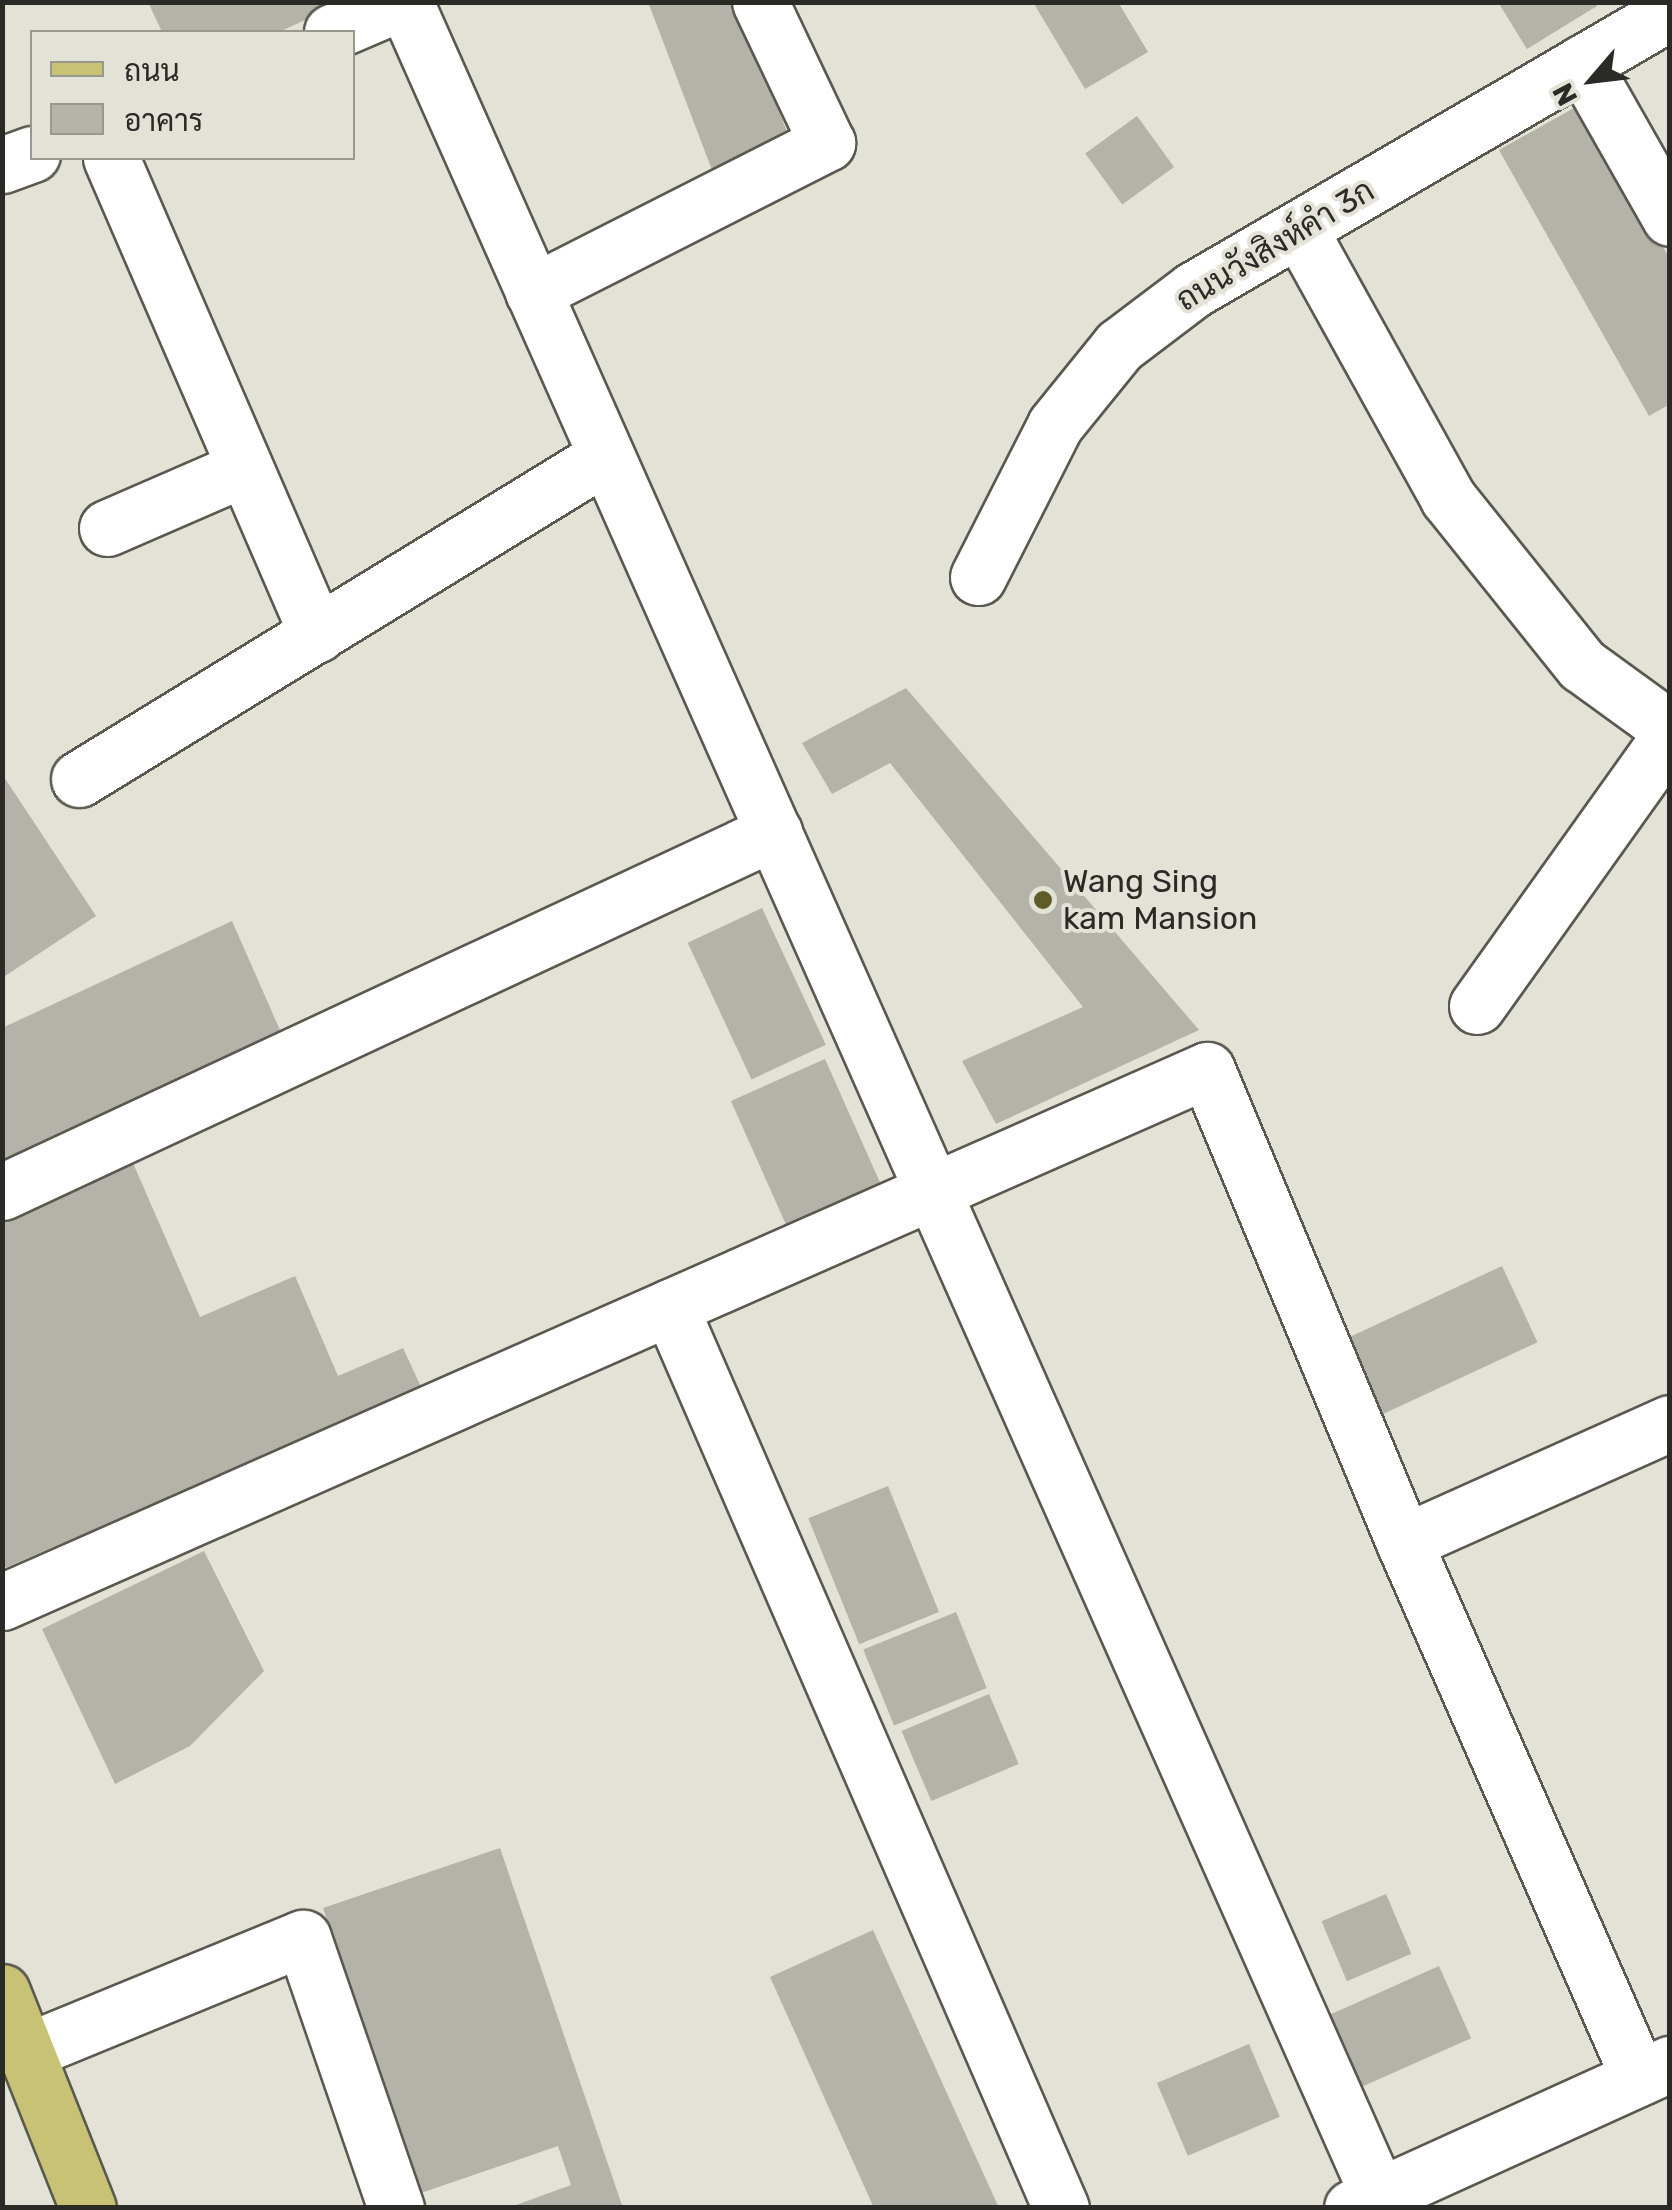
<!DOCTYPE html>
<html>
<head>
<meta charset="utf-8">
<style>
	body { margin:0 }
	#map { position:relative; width:1672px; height:2210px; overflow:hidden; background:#e2e2d7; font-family:Rubik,Sarabun,sans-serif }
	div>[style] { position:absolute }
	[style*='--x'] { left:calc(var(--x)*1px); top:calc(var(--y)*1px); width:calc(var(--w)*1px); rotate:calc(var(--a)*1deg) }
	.building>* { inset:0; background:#b3b3a9; transform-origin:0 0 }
	.roads { filter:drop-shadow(2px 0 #595950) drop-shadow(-2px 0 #595950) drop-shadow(0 2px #595950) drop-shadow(0 -2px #595950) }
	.minor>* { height:55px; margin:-27.5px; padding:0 27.5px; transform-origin:27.5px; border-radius:27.5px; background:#fff }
	.major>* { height:55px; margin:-27.5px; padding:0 27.5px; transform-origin:27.5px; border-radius:27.5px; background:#c7c274 }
	.dots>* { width:28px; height:28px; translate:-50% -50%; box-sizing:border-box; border:5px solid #e2e2d7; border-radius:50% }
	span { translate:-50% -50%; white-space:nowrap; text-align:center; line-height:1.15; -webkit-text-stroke:8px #e2e2d7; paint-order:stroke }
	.street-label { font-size:32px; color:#2a2a26 }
	.poi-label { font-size:32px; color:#2a2a26 }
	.left { translate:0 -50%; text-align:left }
	.frame { position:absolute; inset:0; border:5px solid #2a2a26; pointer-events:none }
	.legend { position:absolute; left:30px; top:30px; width:325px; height:130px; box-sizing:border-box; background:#e2e2d7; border:2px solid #989890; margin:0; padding:12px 18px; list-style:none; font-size:30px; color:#2a2a26 }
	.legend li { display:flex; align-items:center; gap:20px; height:50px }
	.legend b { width:50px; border:2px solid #989890 }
	.north { position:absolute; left:1542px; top:30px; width:100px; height:100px; -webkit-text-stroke:8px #e2e2d7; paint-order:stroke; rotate:242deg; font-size:28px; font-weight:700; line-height:40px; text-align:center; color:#2a2a26 }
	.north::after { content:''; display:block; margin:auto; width:35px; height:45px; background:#2a2a26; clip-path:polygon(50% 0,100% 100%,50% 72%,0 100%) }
</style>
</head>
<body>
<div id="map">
	<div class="building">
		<i style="clip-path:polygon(148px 2px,344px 2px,279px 32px,162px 32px)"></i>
		<i style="clip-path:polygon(648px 2px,738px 2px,790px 140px,712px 170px)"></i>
		<i style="clip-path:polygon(1033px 2px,1118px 2px,1148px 52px,1085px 89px)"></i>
		<i style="clip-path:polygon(1498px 2px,1595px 2px,1597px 6px,1527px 49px)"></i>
		<i style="clip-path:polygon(1581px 104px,1670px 259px,1670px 404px,1649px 416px,1499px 150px)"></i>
		<i style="left:1137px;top:116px;width:63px;height:64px;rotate:54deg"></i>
		<i style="clip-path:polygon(906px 688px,1199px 1030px,996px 1124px,962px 1061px,1083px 1007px,890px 763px,832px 794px,802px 743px)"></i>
		<i style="clip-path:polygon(2px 774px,96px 916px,2px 978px)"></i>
		<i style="left:762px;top:908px;width:151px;height:82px;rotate:65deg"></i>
		<i style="clip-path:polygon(232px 921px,283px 1037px,2px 1167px,2px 1028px)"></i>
		<i style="left:825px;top:1059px;width:147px;height:103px;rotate:66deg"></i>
		<i style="clip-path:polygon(133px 1163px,200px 1317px,295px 1276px,338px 1376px,403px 1348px,422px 1389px,2px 1569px,2px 1219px)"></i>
		<i style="left:1502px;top:1266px;width:84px;height:178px;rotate:65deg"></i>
		<i style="left:888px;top:1486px;width:136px;height:86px;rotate:68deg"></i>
		<i style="clip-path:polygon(204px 1551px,264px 1671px,190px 1746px,115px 1784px,42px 1629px)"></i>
		<i style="left:956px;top:1612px;width:82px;height:100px;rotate:68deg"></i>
		<i style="left:989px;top:1694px;width:76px;height:95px;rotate:67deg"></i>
		<i style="clip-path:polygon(500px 1848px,623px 2208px,508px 2208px,571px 2185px,558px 2146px,421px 2193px,323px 1908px)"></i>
		<i style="left:1386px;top:1894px;width:65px;height:70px;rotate:67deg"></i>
		<i style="clip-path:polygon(873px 1930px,999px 2208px,874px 2208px,770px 1977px)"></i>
		<i style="left:1439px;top:1966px;width:79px;height:132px;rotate:66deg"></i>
		<i style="left:1249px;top:2044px;width:79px;height:100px;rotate:67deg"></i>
	</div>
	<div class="roads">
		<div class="minor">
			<i style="--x:405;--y:2;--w:2399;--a:66.07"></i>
			<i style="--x:332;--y:32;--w:76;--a:-23.2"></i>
			<i style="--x:1582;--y:63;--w:178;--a:60.4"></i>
			<i style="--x:111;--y:158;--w:519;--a:66.6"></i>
			<i style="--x:2;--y:165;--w:32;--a:-20"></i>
			<i style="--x:1299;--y:229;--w:308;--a:61"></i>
			<i style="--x:1448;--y:498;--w:214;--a:51.3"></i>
			<i style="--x:1582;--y:665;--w:109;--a:36"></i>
			<i style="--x:533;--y:292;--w:330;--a:-26.9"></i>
			<i style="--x:827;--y:143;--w:156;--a:-115.4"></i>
			<i style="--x:107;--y:528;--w:150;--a:-23.5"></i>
			<i style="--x:978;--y:577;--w:170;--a:-63.1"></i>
			<i style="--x:1055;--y:425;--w:102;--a:-51"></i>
			<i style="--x:1119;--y:346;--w:93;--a:-37.1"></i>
			<i style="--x:1193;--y:290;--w:552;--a:-30.23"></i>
			<i style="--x:79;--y:779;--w:618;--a:-31.5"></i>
			<i style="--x:1477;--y:1006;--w:333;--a:-54.5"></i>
			<i style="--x:2;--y:1192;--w:852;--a:-25"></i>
			<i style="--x:670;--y:1307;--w:982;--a:66.54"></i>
			<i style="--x:1404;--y:1542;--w:291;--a:-24.1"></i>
			<i style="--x:2;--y:1602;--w:1317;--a:-23.82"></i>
			<i style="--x:1207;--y:1070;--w:511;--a:67.35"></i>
			<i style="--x:1404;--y:1542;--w:585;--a:66.33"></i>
			<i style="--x:27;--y:2051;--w:298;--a:-22.3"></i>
			<i style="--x:303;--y:1938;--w:286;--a:71"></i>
			<i style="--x:1352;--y:2208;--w:349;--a:-24.4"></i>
		</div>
		<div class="major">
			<i style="--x:2;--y:1992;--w:232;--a:68.3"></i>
		</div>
	</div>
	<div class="dots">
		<i style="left:1043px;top:900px;background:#605c29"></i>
	</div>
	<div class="street-label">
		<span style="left:1275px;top:245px;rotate:-31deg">ถนนวังสิงห์คำ 3ก</span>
	</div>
	<div class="poi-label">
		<span class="left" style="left:1063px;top:900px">Wang Sing<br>kam Mansion</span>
	</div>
	<div class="frame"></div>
	<ul class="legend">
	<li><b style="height:12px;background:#c7c274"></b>ถนน</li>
	<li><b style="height:28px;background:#b3b3a9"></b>อาคาร</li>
	</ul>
	<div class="north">N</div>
</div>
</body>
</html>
